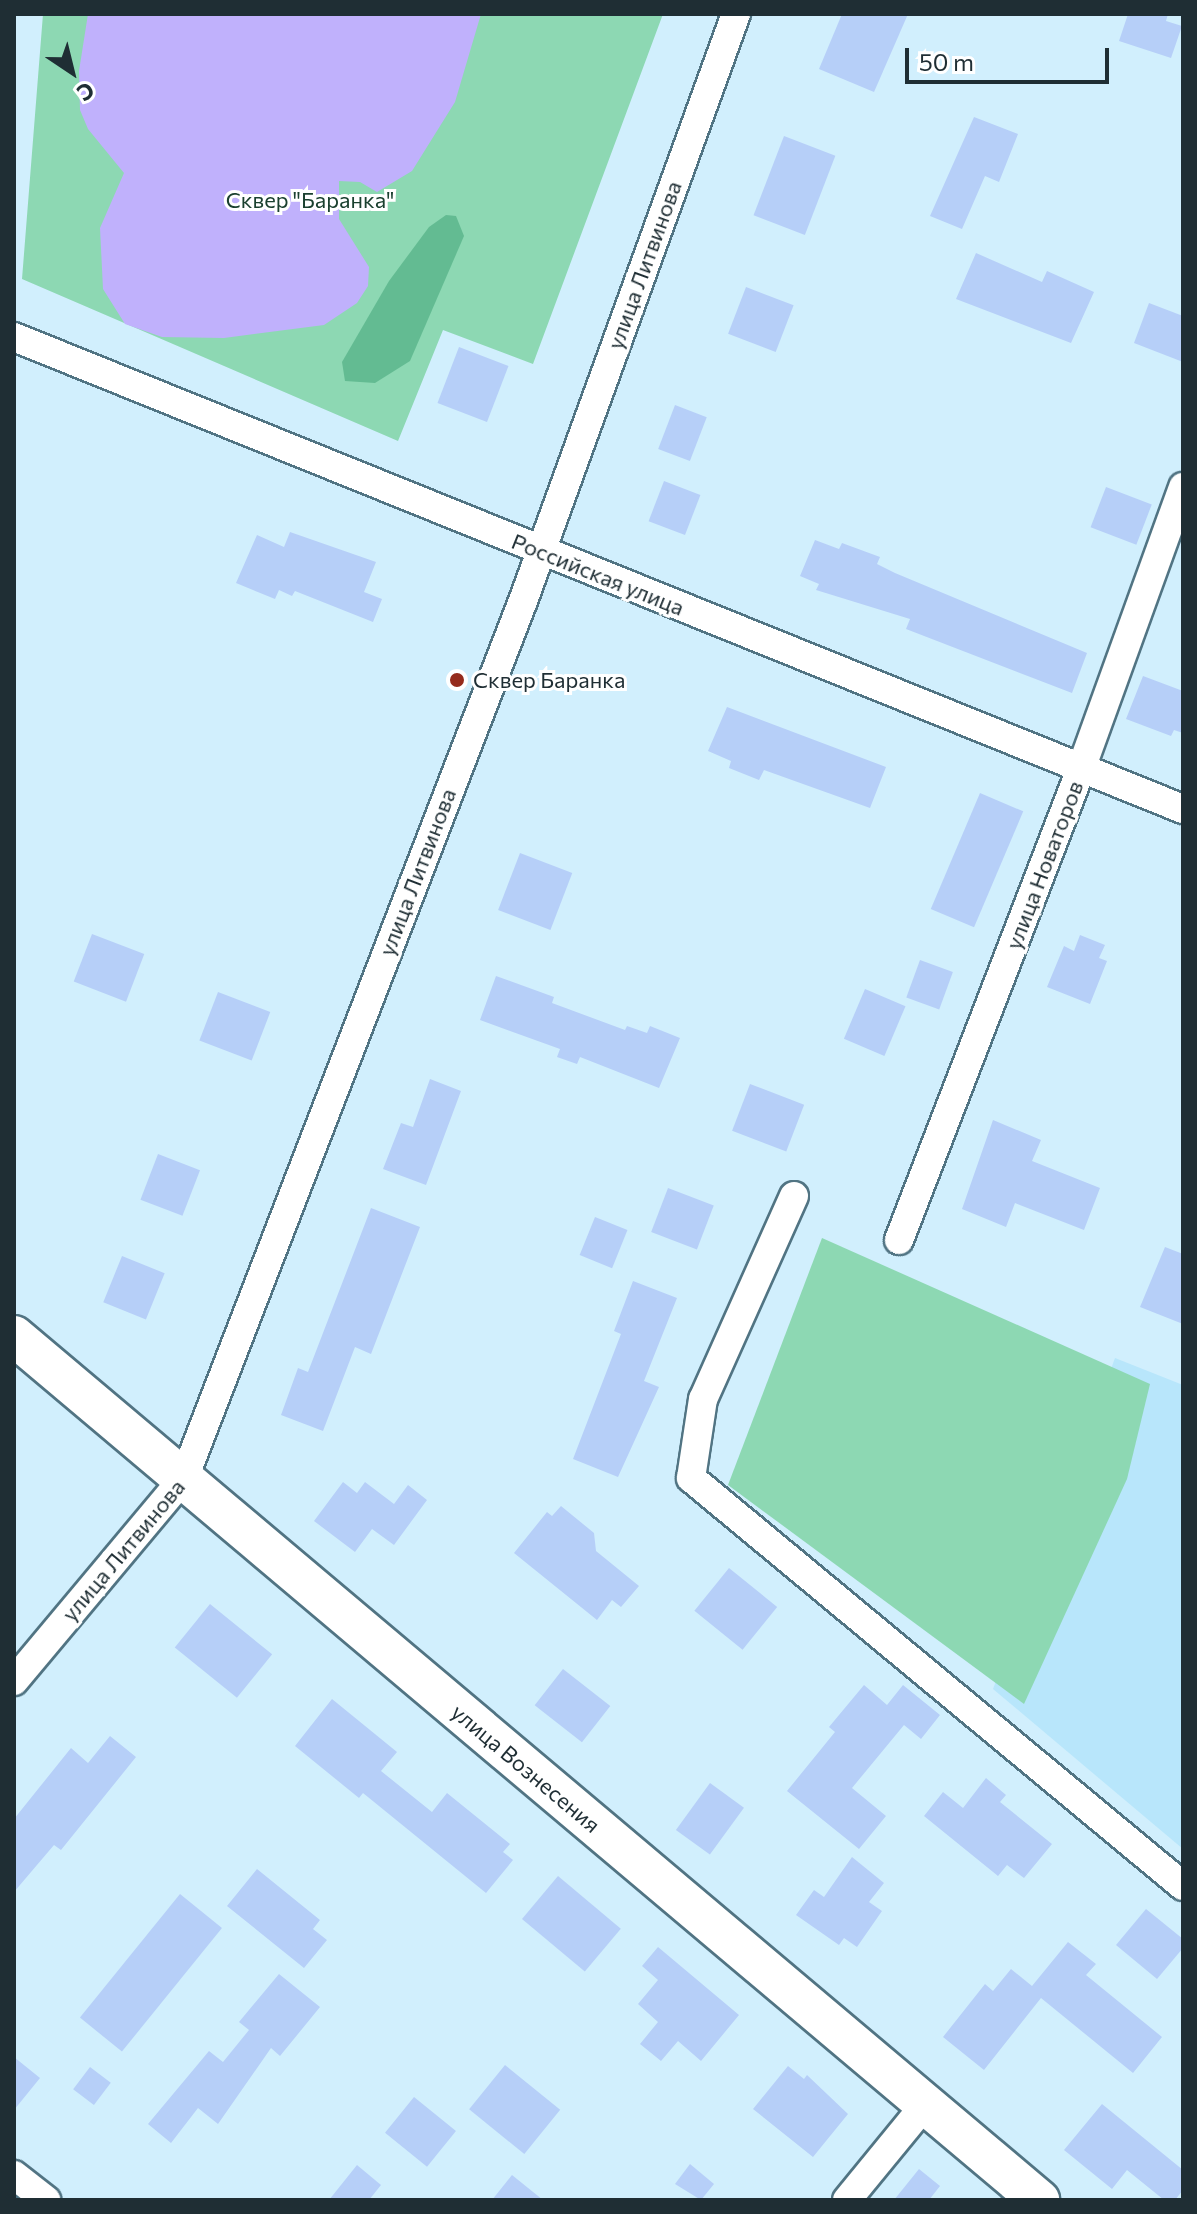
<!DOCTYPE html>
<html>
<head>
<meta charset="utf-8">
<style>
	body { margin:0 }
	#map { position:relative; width:1197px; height:2214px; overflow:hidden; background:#d1effd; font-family:Commissioner,sans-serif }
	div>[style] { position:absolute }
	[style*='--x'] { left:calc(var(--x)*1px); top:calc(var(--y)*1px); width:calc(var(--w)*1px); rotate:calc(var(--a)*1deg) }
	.built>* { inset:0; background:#b8e6fb }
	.green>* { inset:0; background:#8dd8b3 }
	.forest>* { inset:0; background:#63bb92 }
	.water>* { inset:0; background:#c0b1fc }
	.building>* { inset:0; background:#b6cff8; transform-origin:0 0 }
	.roads { filter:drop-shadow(2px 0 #517483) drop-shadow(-2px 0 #517483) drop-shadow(0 2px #517483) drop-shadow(0 -2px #517483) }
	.street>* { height:28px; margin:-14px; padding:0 14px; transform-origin:14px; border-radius:14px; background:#fff }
	.secondary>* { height:40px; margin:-20px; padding:0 20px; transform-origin:20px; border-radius:20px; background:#fff }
	.dots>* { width:22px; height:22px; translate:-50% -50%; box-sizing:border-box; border:4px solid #fff; border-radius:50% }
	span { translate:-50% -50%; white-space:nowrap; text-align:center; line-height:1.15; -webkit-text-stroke:6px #fff; paint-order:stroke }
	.park-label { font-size:22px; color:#1a402f }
	.street-label { font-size:22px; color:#1f2e34 }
	.poi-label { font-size:22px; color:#1f2e34 }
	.left { translate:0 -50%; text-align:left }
	.frame { position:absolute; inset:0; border:16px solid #1f2e34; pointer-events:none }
	.north { position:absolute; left:32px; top:32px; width:80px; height:80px; -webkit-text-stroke:6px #fff; paint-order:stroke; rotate:145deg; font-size:22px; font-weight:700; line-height:32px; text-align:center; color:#1f2e34 }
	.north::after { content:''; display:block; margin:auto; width:28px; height:36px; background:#1f2e34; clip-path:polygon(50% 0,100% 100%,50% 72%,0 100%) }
	.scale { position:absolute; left:905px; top:48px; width:204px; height:36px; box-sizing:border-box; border:4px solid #1f2e34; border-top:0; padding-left:10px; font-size:24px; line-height:28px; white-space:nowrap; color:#1f2e34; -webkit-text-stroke:6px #fff; paint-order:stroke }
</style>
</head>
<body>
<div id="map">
	<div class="built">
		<i style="clip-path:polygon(1115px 1358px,1183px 1385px,1183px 1849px,993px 1689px)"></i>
	</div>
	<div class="green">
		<i style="clip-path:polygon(43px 14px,663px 14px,533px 364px,443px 330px,398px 441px,22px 279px)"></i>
		<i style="clip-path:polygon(822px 1238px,1150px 1384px,1127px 1479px,1024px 1704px,728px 1485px)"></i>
	</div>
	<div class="forest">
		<i style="clip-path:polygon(446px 215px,456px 216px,464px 236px,410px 361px,375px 383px,345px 381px,342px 362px,389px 281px,429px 227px)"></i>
	</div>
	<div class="water">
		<i style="clip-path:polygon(88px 14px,481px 14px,455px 102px,412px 171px,377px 192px,360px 182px,339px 181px,339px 219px,369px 267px,368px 286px,357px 303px,324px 325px,224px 338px,162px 337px,125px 324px,103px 289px,100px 228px,124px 173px,88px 129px,80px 110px,79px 71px)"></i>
	</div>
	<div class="building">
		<i style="clip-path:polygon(842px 14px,908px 14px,874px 92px,819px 69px)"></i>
		<i style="clip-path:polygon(1128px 14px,1168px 14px,1166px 21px,1182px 26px,1171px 58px,1119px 41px)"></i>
		<i style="clip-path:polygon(974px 117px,1018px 134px,999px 182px,985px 176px,962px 229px,930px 216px)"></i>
		<i style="left:784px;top:136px;width:55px;height:85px;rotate:21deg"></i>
		<i style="clip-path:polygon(976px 253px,1042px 282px,1047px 271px,1094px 292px,1071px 343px,956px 299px)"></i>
		<i style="left:746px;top:287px;width:51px;height:50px;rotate:21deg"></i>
		<i style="clip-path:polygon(1149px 303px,1183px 316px,1183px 362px,1134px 343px)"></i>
		<i style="left:459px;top:347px;width:53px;height:60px;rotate:21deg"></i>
		<i style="left:675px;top:405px;width:34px;height:47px;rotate:21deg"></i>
		<i style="left:664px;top:481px;width:39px;height:43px;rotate:21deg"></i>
		<i style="left:1106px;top:487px;width:49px;height:43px;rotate:21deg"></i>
		<i style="clip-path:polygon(290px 532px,376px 562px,364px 592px,382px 599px,373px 622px,295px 591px,292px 596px,279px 590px,275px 599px,236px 583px,257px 535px,284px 547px)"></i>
		<i style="clip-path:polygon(815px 540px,839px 549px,842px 543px,880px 557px,877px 564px,895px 573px,1087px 653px,1072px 693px,906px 629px,910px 619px,816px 590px,819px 584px,800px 576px)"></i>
		<i style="clip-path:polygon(1143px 676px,1183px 691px,1183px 733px,1174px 730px,1171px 736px,1126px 719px)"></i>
		<i style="clip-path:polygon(727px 707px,886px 767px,870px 808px,764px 770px,759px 780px,729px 768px,731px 761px,708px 751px)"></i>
		<i style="left:980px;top:793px;width:47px;height:126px;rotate:23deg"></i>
		<i style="left:520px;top:853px;width:56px;height:61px;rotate:21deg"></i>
		<i style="left:92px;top:934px;width:56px;height:51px;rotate:21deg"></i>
		<i style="clip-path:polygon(1080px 935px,1105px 945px,1099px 958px,1107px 961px,1090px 1004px,1047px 987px,1064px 946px,1074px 951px)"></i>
		<i style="left:920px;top:960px;width:35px;height:40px;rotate:20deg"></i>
		<i style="clip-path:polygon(496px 976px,554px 997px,552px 1003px,625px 1030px,627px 1026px,647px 1033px,650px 1026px,680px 1038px,659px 1088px,580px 1057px,577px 1064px,557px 1057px,560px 1049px,480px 1020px)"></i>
		<i style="left:865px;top:989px;width:44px;height:54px;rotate:23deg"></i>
		<i style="left:218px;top:992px;width:56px;height:52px;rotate:21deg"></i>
		<i style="clip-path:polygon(430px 1079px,461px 1091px,426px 1185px,383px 1169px,401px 1123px,413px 1127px)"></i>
		<i style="left:750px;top:1084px;width:58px;height:50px;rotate:21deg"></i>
		<i style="clip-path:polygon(993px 1120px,1041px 1140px,1032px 1161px,1100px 1188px,1084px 1230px,1015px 1203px,1006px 1227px,962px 1209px)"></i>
		<i style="left:158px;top:1154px;width:45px;height:49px;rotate:21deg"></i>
		<i style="left:668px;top:1188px;width:49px;height:47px;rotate:21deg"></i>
		<i style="clip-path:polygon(371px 1208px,420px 1227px,371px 1354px,355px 1347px,323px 1431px,281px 1415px,298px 1368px,308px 1372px)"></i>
		<i style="left:595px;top:1217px;width:35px;height:41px;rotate:22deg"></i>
		<i style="clip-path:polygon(1165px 1247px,1183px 1254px,1183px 1324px,1140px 1307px)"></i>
		<i style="left:122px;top:1256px;width:46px;height:50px;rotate:22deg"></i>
		<i style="clip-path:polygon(633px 1281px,677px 1298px,644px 1381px,659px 1387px,618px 1477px,573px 1459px,621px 1334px,614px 1331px)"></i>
		<i style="clip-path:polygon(343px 1482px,357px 1493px,365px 1482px,394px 1504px,408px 1485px,427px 1500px,394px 1545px,372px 1529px,355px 1552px,314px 1521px)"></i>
		<i style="clip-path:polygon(561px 1506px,594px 1533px,596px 1551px,639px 1586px,621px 1607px,612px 1600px,597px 1620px,514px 1553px,547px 1512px,552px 1516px)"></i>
		<i style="left:729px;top:1568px;width:62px;height:55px;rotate:39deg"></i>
		<i style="left:210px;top:1604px;width:80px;height:56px;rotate:39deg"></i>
		<i style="left:563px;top:1669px;width:60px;height:46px;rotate:38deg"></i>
		<i style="clip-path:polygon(864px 1685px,887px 1705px,903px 1685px,940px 1715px,921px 1739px,904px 1725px,852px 1788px,886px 1816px,859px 1849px,787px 1791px,835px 1732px,829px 1727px)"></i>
		<i style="clip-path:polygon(332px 1699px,397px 1752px,381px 1771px,432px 1812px,447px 1793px,510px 1844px,503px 1852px,513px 1860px,486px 1893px,363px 1793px,359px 1798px,295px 1746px)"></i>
		<i style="clip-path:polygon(110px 1736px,136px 1757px,61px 1850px,54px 1845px,14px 1892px,14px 1819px,71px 1748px,88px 1763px)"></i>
		<i style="clip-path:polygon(986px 1778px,1006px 1795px,1000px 1802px,1052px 1844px,1024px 1878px,1007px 1865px,998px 1876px,924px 1816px,943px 1792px,963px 1808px)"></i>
		<i style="left:710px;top:1783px;width:42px;height:58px;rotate:36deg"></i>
		<i style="clip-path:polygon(852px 1857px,884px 1883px,869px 1902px,882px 1911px,857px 1947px,844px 1938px,839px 1945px,796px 1915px,814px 1890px,824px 1897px)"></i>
		<i style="clip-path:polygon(257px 1869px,320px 1920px,313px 1929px,327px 1940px,304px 1968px,227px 1906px)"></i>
		<i style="left:558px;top:1876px;width:82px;height:56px;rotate:40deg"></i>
		<i style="left:180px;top:1894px;width:54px;height:159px;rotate:39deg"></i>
		<i style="clip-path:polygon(1146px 1909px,1183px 1939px,1183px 1948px,1157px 1979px,1116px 1945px)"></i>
		<i style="clip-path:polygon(1068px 1942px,1096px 1964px,1086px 1975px,1162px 2037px,1133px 2073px,1041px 1998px,984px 2070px,943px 2037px,985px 1984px,993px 1991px,1011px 1969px,1032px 1986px)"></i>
		<i style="clip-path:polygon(658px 1947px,739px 2015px,701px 2061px,678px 2041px,661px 2061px,640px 2044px,658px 2022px,638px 2004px,658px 1980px,642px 1966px)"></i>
		<i style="clip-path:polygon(279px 1974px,320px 2007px,280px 2056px,271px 2048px,218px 2124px,198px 2108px,171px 2143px,148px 2124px,209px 2051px,223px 2062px,249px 2030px,239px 2022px)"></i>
		<i style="clip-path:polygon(14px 2057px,40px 2078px,14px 2110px)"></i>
		<i style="left:505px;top:2065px;width:71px;height:57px;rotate:39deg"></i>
		<i style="clip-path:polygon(788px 2066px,804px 2079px,807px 2075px,848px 2114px,813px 2157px,753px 2109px)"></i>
		<i style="left:90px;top:2067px;width:26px;height:28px;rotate:37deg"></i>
		<i style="left:414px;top:2097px;width:54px;height:46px;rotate:39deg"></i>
		<i style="clip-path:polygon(1102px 2104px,1183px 2170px,1183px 2190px,1175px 2200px,1164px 2200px,1127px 2170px,1112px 2189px,1064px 2150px)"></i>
		<i style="clip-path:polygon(690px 2164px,714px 2184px,701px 2200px,675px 2184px)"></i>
		<i style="clip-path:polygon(357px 2165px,381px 2185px,369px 2200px,329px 2200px)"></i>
		<i style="clip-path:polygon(919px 2169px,940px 2186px,929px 2200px,894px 2200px)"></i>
		<i style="clip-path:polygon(512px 2175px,543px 2200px,492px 2200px)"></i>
	</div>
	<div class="roads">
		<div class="street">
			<i style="--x:14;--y:337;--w:1261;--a:21.99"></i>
			<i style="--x:794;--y:1196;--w:222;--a:114.1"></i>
			<i style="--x:703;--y:1399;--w:80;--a:98.6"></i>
			<i style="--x:691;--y:1478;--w:639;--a:39.67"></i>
			<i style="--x:899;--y:1240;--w:505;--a:-68.87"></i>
			<i style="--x:1081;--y:769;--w:300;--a:-70.1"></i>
			<i style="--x:14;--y:1681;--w:265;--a:-50.1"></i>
			<i style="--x:184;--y:1478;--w:940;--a:-68.87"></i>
			<i style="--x:523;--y:601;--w:624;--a:-70.06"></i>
			<i style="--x:14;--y:2175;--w:41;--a:38"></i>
			<i style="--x:847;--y:2200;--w:122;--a:-50.7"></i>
		</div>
		<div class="secondary">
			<i style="--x:14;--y:1336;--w:1341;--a:40.13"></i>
		</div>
	</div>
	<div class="dots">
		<i style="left:457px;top:680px;background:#952b1c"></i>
	</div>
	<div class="park-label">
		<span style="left:310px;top:200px">Сквер "Баранка"</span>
	</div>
	<div class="street-label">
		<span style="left:644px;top:265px;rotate:-70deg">улица Литвинова</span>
		<span style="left:598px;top:574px;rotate:22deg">Российская улица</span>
		<span style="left:1044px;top:865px;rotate:-69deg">улица Новаторов</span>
		<span style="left:417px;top:872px;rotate:-69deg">улица Литвинова</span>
		<span style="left:123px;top:1550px;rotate:-50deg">улица Литвинова</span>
		<span style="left:526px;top:1768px;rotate:40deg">улица Вознесения</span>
	</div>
	<div class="poi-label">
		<span class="left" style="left:473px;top:680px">Сквер Баранка</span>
	</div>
	<div class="frame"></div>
	<div class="north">С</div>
	<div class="scale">50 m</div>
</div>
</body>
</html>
